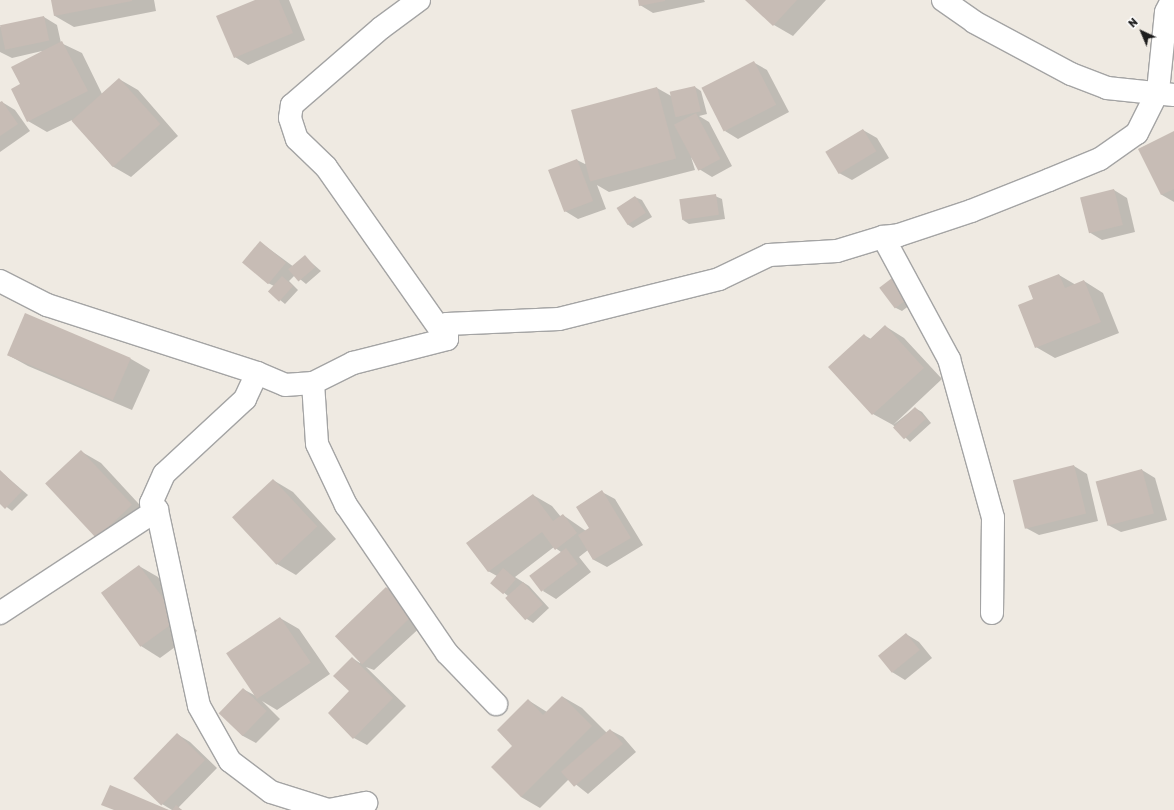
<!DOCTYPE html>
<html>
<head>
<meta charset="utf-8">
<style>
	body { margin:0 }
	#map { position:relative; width:1174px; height:810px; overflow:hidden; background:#efeae2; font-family:Rubik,sans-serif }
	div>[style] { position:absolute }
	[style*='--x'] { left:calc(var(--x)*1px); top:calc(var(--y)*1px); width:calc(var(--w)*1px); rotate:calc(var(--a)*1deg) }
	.shadow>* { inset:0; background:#0003 }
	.building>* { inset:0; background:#c7bcb5; transform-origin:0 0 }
	.roads { filter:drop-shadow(1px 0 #a4a4a4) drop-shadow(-1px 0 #a4a4a4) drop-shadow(0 1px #a4a4a4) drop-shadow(0 -1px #a4a4a4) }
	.minor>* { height:22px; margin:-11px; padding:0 11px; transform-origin:11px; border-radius:11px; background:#fff }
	span { translate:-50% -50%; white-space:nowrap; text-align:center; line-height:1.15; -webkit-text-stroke:3px #fff; paint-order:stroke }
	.north { position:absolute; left:1122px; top:12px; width:40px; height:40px; -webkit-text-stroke:3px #fff; paint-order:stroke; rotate:316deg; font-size:11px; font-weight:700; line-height:16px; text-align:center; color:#1d1d1d }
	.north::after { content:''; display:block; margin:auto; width:14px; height:18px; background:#1d1d1d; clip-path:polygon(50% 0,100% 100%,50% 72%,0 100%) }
</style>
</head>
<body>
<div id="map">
	<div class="shadow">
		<i style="clip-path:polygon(52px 0,154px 0,156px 11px,74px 27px,55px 16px)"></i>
		<i style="clip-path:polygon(257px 0,289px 0,305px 40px,248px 65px,235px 57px)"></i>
		<i style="clip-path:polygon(639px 0,704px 0,705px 2px,653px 13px,640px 5px)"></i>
		<i style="clip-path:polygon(747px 0,826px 0,793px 36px,774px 25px)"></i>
		<i style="clip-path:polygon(44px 17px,57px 25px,61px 43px,82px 53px,102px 94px,119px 79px,138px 90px,178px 136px,131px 177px,112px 166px,72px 120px,47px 132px,28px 121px,21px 84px,42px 51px,12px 58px,0 52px,0 27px)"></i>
		<i style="clip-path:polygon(753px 62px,767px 70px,789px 112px,738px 139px,725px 131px)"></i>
		<i style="clip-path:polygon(695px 87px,701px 91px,707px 114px,699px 116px,709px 122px,732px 166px,712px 177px,699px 169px,691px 157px,695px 170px,609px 192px,597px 185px,606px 209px,578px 219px,565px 211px,550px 170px,577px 160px,585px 164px,657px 88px,673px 97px)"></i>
		<i style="clip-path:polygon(2px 102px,15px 110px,30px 131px,0 152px,0 103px)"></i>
		<i style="clip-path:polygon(863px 130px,877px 138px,889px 158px,852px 180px,839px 173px)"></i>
		<i style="clip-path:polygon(1174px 132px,1174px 202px,1162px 195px,1139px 149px)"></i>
		<i style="clip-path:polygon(1114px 190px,1127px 198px,1135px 232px,1102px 240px,1089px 232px)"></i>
		<i style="clip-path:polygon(715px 196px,722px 199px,725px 219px,689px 224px,683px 220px)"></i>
		<i style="clip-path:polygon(635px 197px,642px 200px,652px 217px,633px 228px,627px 224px)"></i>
		<i style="clip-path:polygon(260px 242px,294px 267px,305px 257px,321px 271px,306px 284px,295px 275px,289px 281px,298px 290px,285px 304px,269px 291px,274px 286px,268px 283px)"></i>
		<i style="clip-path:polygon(1059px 275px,1076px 285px,1084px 281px,1103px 293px,1119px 333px,1055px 358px,1036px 347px)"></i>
		<i style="clip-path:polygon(892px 280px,899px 283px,914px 302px,902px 311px,896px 308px,881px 289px)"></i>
		<i style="clip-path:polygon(885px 326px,904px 338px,942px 379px,893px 425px,915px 408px,922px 412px,931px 423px,910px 442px,893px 425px,873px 414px,864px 335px,871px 339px)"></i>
		<i style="clip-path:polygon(8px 355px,131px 359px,150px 370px,132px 410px,28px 366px)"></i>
		<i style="clip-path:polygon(82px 452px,101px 463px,150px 516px,96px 537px)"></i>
		<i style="clip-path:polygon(1074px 466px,1087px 474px,1098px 521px,1039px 535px,1026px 528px)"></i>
		<i style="clip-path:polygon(1142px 470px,1155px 478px,1167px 520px,1121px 532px,1108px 525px,1097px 482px)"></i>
		<i style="clip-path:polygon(0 471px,28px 495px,12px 511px,0 502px)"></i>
		<i style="clip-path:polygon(273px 480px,293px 492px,336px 539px,296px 575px,277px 564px)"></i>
		<i style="clip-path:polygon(602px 492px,615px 499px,643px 545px,607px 567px,594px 560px,588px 550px,579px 557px,591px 572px,556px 599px,543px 591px,561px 552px,554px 547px,515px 577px,529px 586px,549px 608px,533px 623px,527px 619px,508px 596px,492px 583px,497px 576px,488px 571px,533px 495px,552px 506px,561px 517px,563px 515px,586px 531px,590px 528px)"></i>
		<i style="clip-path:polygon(139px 566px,158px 577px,197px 631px,160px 658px,141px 646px,102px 593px)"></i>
		<i style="clip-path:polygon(387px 588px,400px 596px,425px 623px,374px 670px,366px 667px,406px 706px,367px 745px,354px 738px,350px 691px,352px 658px,360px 663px)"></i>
		<i style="clip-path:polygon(280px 618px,299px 629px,330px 674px,277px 710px,262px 701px,280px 719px,256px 743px,243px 736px,220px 713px,243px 689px,256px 696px)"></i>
		<i style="clip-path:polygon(906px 634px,919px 642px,932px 658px,905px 680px,892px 672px)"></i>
		<i style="clip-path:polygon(563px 697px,582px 708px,607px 733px,610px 730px,623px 737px,636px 752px,588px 794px,569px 779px,540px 808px,521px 797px,514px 746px,528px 700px,547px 712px)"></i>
		<i style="clip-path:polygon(177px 734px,190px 742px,217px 768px,178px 808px,182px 810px,172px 810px,162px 804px,135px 778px)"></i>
	</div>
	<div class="building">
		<i style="clip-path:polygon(51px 0,132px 0,132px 1px,54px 16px)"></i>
		<i style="clip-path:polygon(255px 0,279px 0,293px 33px,234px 58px,216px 16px)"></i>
		<i style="clip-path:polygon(638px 0,665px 0,665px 1px,639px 6px)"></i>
		<i style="clip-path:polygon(745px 0,797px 0,773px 26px)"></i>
		<i style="left:44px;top:16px;width:25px;height:45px;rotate:78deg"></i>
		<i style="clip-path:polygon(62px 41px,88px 91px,27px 122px,11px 89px,20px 84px,11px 67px)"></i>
		<i style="left:754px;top:61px;width:49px;height:59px;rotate:63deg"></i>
		<i style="left:119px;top:78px;width:62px;height:64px;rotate:48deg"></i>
		<i style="left:695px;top:86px;width:26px;height:26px;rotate:77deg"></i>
		<i style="left:657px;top:87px;width:74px;height:89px;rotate:75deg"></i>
		<i style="clip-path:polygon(2px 101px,18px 124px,0 136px,0 102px)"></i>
		<i style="left:696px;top:113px;width:52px;height:25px;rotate:62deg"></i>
		<i style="left:863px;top:129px;width:26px;height:44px;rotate:59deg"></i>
		<i style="clip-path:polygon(1174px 131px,1174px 189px,1161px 195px,1138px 149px)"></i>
		<i style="left:577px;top:159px;width:45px;height:31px;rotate:69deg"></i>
		<i style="left:1114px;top:189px;width:37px;height:35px;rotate:76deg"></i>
		<i style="left:716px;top:194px;width:21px;height:37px;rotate:82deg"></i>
		<i style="left:635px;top:196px;width:20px;height:22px;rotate:57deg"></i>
		<i style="left:260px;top:241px;width:34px;height:28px;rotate:40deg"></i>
		<i style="left:305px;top:255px;width:16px;height:22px;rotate:50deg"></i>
		<i style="clip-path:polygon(1059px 274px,1065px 288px,1084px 280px,1101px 322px,1035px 348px,1018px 305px,1033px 299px,1028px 286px)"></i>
		<i style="left:282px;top:276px;width:15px;height:21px;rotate:42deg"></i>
		<i style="left:892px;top:278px;width:26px;height:16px;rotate:53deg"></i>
		<i style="left:25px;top:313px;width:115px;height:46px;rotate:23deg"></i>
		<i style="clip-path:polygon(885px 325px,924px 368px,872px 415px,828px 367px,864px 334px,869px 340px)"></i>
		<i style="left:915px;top:407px;width:16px;height:30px;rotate:47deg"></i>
		<i style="left:81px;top:450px;width:75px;height:49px;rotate:47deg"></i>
		<i style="left:1074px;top:465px;width:50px;height:63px;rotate:76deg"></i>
		<i style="left:1142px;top:469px;width:46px;height:48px;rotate:75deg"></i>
		<i style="clip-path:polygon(0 470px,22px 491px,5px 509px,0 504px)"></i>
		<i style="left:273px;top:479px;width:65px;height:56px;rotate:47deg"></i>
		<i style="clip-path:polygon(602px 490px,631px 538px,593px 560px,578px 535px,589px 528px,576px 507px)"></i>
		<i style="clip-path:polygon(533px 494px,553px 521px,563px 514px,577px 533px,555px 550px,542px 532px,488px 572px,466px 543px)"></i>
		<i style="left:566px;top:548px;width:20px;height:46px;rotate:53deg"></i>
		<i style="left:139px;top:565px;width:67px;height:47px;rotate:54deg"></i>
		<i style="left:503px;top:568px;width:17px;height:20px;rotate:40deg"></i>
		<i style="left:523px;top:582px;width:30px;height:24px;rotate:48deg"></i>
		<i style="left:386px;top:587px;width:39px;height:71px;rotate:46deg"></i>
		<i style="left:280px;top:617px;width:55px;height:65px;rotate:56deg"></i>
		<i style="left:906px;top:633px;width:22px;height:36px;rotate:51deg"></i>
		<i style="clip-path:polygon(352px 657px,393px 698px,353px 739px,328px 713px,349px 691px,333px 676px)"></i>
		<i style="left:243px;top:688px;width:33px;height:35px;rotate:44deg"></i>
		<i style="clip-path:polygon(562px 696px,592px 726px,521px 797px,491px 767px,512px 746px,497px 730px,528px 699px,543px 715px)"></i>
		<i style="left:610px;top:729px;width:20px;height:65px;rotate:49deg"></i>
		<i style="left:177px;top:733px;width:39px;height:63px;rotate:44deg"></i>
		<i style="clip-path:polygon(110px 785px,169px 810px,114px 810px,101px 805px)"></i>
		<i style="clip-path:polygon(176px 805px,182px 810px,172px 810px)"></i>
	</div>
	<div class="roads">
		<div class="minor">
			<i style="--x:419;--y:0;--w:47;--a:143.6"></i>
			<i style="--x:381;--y:28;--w:118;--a:139.1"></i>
			<i style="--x:292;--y:105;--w:13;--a:99"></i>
			<i style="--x:290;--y:118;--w:22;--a:72"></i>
			<i style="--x:297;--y:139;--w:40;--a:44"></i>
			<i style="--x:326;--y:167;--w:210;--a:54.9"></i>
			<i style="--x:943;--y:0;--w:38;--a:35"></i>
			<i style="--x:974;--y:22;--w:110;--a:28.2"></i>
			<i style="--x:1071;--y:74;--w:39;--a:21"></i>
			<i style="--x:1107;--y:88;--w:67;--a:6"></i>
			<i style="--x:883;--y:237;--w:16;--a:-7"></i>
			<i style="--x:899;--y:235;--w:76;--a:-18.4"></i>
			<i style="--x:971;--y:211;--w:84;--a:-21.7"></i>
			<i style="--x:1049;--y:180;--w:55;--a:-22.4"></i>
			<i style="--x:1100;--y:159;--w:45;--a:-35.1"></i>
			<i style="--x:1137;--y:133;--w:47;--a:-63.4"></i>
			<i style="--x:1158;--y:91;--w:79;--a:-84.2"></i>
			<i style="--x:1166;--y:12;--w:13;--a:-63"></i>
			<i style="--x:0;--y:281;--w:53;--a:27.1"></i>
			<i style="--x:47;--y:305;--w:221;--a:17.9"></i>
			<i style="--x:257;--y:373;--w:30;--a:23"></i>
			<i style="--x:285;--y:385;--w:28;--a:-4"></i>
			<i style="--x:313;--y:383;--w:45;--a:-26.6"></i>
			<i style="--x:353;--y:363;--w:97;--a:-14.3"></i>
			<i style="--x:447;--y:339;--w:15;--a:-90"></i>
			<i style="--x:447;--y:324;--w:112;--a:-2.6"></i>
			<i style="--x:559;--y:319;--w:165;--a:-14"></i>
			<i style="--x:719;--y:279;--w:55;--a:-25.6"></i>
			<i style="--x:769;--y:255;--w:68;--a:-3.4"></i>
			<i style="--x:837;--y:251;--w:48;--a:-16.9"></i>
			<i style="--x:883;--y:237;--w:139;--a:61.6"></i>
			<i style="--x:949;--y:359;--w:165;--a:74.5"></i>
			<i style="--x:993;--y:518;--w:95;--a:90.6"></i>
			<i style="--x:257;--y:373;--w:29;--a:115"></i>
			<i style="--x:245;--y:399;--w:110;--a:137.2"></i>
			<i style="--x:164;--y:474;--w:32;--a:114"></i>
			<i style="--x:151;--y:503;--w:9;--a:49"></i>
			<i style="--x:157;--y:510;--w:200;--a:77.9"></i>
			<i style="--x:199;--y:706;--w:63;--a:60.6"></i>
			<i style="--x:230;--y:761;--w:51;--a:37.1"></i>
			<i style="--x:271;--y:792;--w:60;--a:17.5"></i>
			<i style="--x:313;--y:383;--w:61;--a:86.2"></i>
			<i style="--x:317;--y:444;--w:68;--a:64.6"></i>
			<i style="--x:346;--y:505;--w:179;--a:55.7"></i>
			<i style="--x:447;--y:653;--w:71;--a:46.1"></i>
			<i style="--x:0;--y:613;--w:188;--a:-33.3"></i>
			<i style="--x:329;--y:810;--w:38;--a:-11"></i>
		</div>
	</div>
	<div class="north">N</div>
</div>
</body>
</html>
